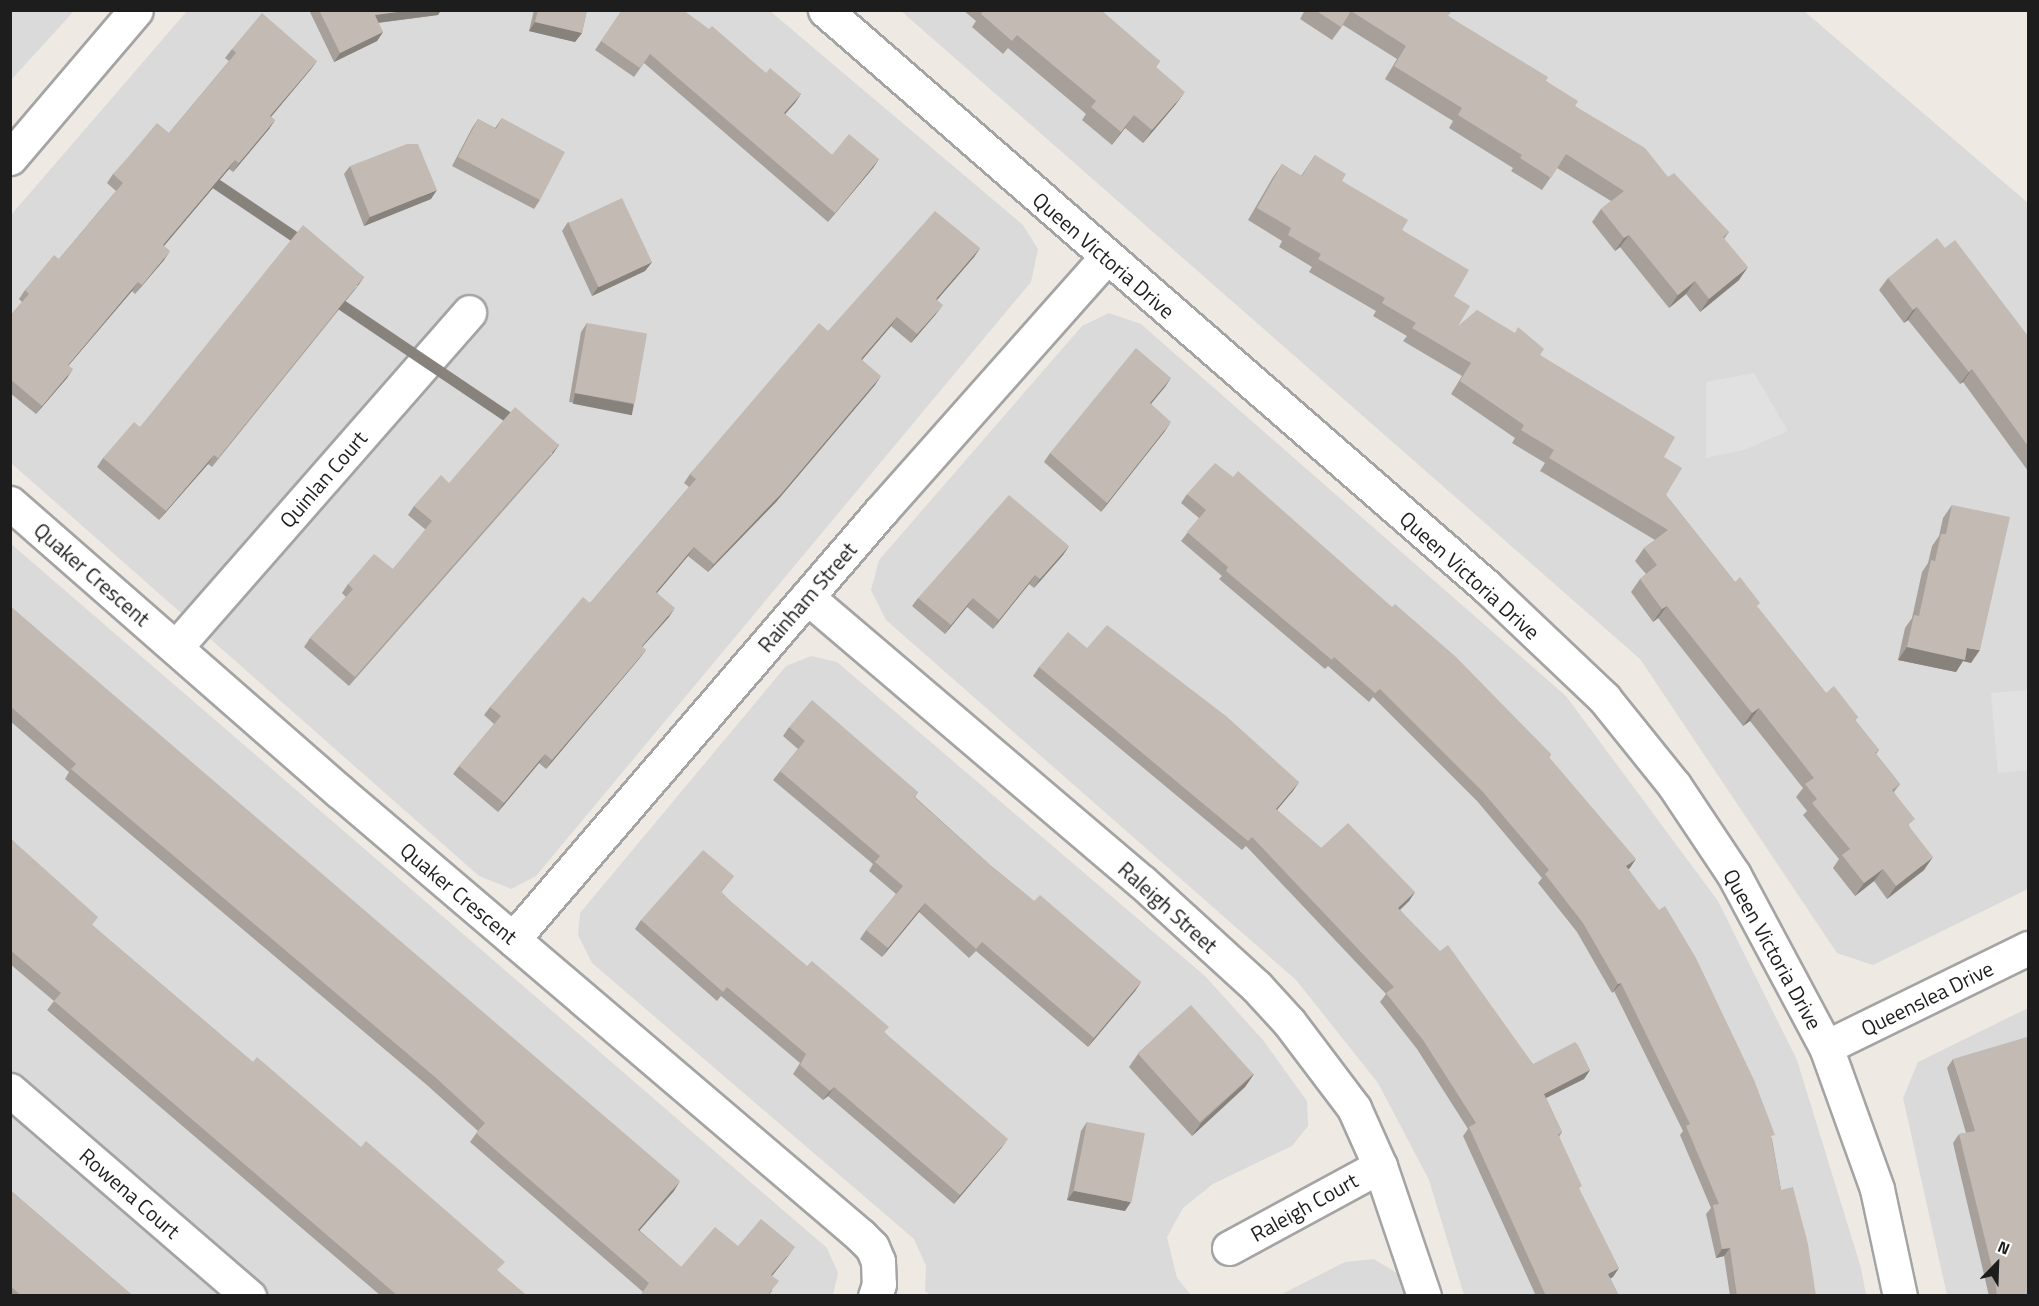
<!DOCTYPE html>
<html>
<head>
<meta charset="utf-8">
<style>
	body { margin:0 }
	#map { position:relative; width:2039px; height:1306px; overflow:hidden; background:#eeeae3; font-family:"Titillium Web",sans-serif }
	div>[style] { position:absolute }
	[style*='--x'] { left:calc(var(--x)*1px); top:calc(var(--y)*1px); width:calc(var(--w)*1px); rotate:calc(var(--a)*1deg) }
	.residential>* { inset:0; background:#dbdada }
	.parking>* { inset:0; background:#e1e1e1 }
	.roads { filter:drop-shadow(2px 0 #a4a4a4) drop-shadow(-2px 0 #a4a4a4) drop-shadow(0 2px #a4a4a4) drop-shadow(0 -2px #a4a4a4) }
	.minor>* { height:33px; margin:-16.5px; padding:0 16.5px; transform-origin:16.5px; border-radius:16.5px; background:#fff }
	.wall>* { inset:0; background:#a7a09a }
	.shaded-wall>* { inset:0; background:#88827d; transform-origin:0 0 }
	.building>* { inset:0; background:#c2bab3; transform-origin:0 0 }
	span { translate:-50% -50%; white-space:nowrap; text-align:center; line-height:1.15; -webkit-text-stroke:4.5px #fff; paint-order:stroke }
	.street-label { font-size:21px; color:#1d1d1d }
	.frame { position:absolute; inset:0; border:12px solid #1d1d1d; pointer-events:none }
	.north { position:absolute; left:1967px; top:1234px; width:60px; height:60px; -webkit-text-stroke:4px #fff; paint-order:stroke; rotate:23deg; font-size:16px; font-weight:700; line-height:24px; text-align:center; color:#1d1d1d }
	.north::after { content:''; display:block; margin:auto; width:21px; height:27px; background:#1d1d1d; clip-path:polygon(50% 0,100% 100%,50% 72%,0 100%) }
</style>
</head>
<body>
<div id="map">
	<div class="residential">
		<i style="clip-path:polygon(11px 10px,74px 11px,11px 80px,10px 11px)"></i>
		<i style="clip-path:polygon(187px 11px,770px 11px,1023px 225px,1038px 249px,1031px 282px,536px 876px,511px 889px,479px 876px,11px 463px,11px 215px)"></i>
		<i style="clip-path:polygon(901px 11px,1804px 11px,2028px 203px,2028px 889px,1873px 965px,1837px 953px,1640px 659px)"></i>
		<i style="clip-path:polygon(1109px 313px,1141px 324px,1566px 696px,1718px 901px,1797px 1060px,1861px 1268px,1866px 1295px,1464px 1295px,1429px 1180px,1378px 1083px,1296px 980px,886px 620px,871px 590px,879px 560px,1082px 326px)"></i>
		<i style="clip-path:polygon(10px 543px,827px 1248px,838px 1273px,833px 1295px,11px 1295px)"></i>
		<i style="clip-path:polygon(811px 656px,837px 662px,1205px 976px,1263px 1040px,1307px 1101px,1308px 1126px,1292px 1146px,1213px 1184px,1183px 1208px,1167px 1237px,1177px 1278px,1191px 1295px,930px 1295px,925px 1291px,926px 1266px,914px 1239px,592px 963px,578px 935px,580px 913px,786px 666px)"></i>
		<i style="clip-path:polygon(2028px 1008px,2028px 1295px,1947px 1295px,1903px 1098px,1918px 1062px)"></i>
		<i style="clip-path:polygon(1374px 1259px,1400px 1275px,1409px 1296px,1278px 1296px,1345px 1262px)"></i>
	</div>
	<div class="parking">
		<i style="clip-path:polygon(1754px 373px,1788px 431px,1744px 450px,1706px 458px,1706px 382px)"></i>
		<i style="clip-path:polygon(2028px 690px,2028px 770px,1998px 773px,1991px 693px)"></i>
	</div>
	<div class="roads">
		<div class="minor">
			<i style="--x:825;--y:10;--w:877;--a:41.07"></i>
			<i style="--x:1486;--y:586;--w:163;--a:43.5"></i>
			<i style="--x:1604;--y:698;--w:112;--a:51.2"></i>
			<i style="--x:1674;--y:785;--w:108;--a:56.3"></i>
			<i style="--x:1734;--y:875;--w:195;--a:61.9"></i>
			<i style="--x:1826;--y:1047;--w:151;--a:70.2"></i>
			<i style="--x:1877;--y:1189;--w:109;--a:77.9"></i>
			<i style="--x:10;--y:158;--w:194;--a:-49.6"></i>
			<i style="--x:10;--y:503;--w:437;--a:41.2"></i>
			<i style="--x:339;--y:791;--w:685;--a:40.44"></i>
			<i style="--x:860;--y:1235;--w:17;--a:45"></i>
			<i style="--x:872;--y:1247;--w:15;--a:67"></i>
			<i style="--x:878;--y:1261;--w:23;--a:88"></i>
			<i style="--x:879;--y:1284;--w:13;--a:108"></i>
			<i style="--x:807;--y:597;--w:438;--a:40.4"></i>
			<i style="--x:1141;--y:881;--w:156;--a:42.4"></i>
			<i style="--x:1256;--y:986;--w:49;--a:47.5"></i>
			<i style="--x:1289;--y:1022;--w:108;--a:52.9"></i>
			<i style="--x:1354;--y:1108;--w:64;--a:65.9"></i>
			<i style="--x:1380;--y:1166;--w:137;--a:71.3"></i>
			<i style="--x:176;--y:647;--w:445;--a:-48.8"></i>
			<i style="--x:513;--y:939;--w:564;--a:-49.31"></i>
			<i style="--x:881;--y:511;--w:339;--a:-48.4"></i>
			<i style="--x:1826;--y:1047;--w:225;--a:-26.1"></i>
			<i style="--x:10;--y:1090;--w:316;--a:40.8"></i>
			<i style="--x:1229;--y:1248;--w:172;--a:-28.5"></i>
		</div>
	</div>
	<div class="wall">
		<i style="clip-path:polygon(309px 10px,441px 10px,438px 15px,378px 23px,383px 32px,377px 41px,334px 62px)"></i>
		<i style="clip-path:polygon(534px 10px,587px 10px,582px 33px,575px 42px,529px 31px)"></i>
		<i style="clip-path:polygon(622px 10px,766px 73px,801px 94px,785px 114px,832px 155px,879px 159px,873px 168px,828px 222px,644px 63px,634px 77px,595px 50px)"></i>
		<i style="clip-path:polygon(963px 10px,1091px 10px,1160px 61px,1156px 67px,1176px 104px,1143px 143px,1125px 128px,1112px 145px,1082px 120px,1086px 114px,1008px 48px,1003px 54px,972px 27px,976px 21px)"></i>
		<i style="clip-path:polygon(1305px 10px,1448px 10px,1448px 16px,1546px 81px,1575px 106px,1668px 177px,1729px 232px,1724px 239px,1739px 280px,1700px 312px,1686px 294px,1669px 308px,1620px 247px,1615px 251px,1592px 222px,1601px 209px,1611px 201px,1557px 168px,1542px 190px,1511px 171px,1513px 168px,1449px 128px,1453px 121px,1385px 79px,1397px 59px,1343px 25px,1332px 40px,1300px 19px)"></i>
		<i style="clip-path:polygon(232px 49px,317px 61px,311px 69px,271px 117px,275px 120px,269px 129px,233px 172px,229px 169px,164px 246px,164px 260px,135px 294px,132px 291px,69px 365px,67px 378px,36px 414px,10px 393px,10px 316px,22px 302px,19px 299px,25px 290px,59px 259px,116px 191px,107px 183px,113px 174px,169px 133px,229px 61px,225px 58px)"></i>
		<i style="clip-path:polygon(502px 118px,540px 200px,534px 209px,452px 166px,472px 128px,478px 119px,495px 128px)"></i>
		<i style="clip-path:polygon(1315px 155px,1342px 181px,1402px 230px,1454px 296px,1458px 326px,1540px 355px,1664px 457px,1666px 495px,1735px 582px,1757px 607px,1826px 693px,1858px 717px,1855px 720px,1879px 750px,1876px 754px,1900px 784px,1894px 792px,1910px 828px,1924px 870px,1887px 899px,1874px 881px,1855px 896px,1833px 868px,1839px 859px,1803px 815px,1807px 811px,1796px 797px,1803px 788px,1750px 721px,1743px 726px,1658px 618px,1653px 622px,1631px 592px,1640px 579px,1646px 574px,1635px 561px,1644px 548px,1655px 540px,1540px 471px,1545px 463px,1512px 443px,1515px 438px,1451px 394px,1462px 376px,1403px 341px,1407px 336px,1373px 316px,1376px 311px,1309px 272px,1312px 267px,1279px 247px,1282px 241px,1248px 220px,1273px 177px,1282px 164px,1301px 176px)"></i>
		<i style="clip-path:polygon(350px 166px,431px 199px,364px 226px,344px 174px)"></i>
		<i style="clip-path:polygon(568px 222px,652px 262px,645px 271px,592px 296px,562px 231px)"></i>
		<i style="clip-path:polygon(980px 248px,974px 257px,937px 300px,936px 314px,911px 343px,891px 326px,862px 360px,875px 385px,776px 502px,708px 572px,688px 556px,657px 593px,669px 617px,642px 647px,646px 650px,639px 659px,546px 769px,539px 763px,498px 812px,453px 774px,459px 766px,494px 724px,484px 715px,490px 707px,590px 603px,689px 487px,684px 483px,690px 474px,828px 331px)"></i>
		<i style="clip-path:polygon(1945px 248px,2028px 336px,2028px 471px,1963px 382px,1960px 384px,1908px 320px,1904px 323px,1879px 290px,1888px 278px)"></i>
		<i style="clip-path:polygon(358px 286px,212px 467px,208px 464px,159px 520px,97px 467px,103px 458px,140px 427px)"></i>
		<i style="clip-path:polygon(587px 323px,634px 404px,628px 413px,569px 402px,581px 332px)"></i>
		<i style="clip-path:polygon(1171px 378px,1151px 404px,1165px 431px,1101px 512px,1044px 462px,1050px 453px)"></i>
		<i style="clip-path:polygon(553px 454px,349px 686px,304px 647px,310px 638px,346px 597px,342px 593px,348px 584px,393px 569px,426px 530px,408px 515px,414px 506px,449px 483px)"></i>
		<i style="clip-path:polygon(1187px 494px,1551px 754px,1549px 758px,1630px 868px,1628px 869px,1772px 1139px,1781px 1190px,1816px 1296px,1730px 1296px,1724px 1256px,1716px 1258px,1706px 1214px,1711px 1208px,1680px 1135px,1683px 1131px,1614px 991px,1612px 993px,1577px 932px,1538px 883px,1542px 878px,1477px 801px,1373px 697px,1369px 702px,1328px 666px,1325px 669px,1219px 579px,1222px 576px,1181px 541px,1199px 518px,1181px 503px)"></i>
		<i style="clip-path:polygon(1952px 505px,1971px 663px,1963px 661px,1956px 672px,1898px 660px,1905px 628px,1912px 618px,1922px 572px,1928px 563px,1932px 546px,1939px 536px,1943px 518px)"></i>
		<i style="clip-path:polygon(1069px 546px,1063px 555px,1034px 588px,1029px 584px,993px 629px,967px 607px,945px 634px,912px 606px,918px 598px)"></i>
		<i style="clip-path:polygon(10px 606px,674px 1191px,639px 1230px,681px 1267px,738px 1246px,788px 1256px,772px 1276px,772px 1291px,768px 1296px,640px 1296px,643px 1292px,470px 1142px,478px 1131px,428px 1086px,65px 779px,69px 772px,10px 721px)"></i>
		<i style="clip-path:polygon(1087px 648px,1299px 782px,1277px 810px,1321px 848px,1415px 892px,1409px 901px,1400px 910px,1533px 1064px,1590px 1070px,1584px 1079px,1546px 1098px,1562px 1132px,1559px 1137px,1613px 1277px,1610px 1278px,1619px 1296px,1536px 1296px,1463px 1136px,1468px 1129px,1417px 1049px,1380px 1002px,1386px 994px,1246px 846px,1242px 850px,1033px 676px,1039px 667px)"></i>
		<i style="clip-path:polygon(789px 727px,918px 792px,915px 797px,990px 865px,1034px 901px,1141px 982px,1135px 991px,1088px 1047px,976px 951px,969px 958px,919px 912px,882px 957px,860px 939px,866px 930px,896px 894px,869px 871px,873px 864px,773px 780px,798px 749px,783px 736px)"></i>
		<i style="clip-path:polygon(10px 838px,92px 925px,527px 1296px,381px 1296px,47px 1010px,54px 1001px,10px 964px)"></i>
		<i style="clip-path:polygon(734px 876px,721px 892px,730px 901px,885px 1033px,1002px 1147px,954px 1204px,828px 1096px,823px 1100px,793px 1074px,800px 1063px,721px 996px,717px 1001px,635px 929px,641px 920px)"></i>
		<i style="clip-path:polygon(1138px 1054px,1254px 1074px,1245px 1087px,1192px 1136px,1129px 1067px)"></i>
		<i style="clip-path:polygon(1953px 1059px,2028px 1296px,1989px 1296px,1953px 1143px,1959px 1134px,1966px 1133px,1947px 1068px)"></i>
		<i style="clip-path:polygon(1087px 1122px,1125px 1211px,1067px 1200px,1081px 1131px)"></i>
		<i style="clip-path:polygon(10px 1190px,133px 1296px,10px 1296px)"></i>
	</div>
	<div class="shaded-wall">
		<i style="clip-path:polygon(412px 10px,441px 10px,438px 15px,368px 24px,375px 15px)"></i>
		<i style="clip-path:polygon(535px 22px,582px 33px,575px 42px,529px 31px)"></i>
		<i style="clip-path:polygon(383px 32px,377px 41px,334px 62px,340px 53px)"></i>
		<i style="clip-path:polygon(317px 61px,311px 69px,264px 125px,270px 116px)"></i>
		<i style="clip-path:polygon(1185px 92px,1176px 104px,1143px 143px,1152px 130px)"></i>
		<i style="clip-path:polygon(801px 94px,795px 103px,778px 122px,784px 113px)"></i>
		<i style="clip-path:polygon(1134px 115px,1125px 128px,1112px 145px,1121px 132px)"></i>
		<i style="clip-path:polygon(275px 120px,269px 129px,233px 172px,239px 163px)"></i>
		<i style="clip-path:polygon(879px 159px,873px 168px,828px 222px,835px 213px)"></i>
		<i style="clip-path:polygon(235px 160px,229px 169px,157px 254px,163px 245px)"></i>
		<i style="clip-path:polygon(437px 190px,431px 199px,364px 226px,370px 217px)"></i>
		<i style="clip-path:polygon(1629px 235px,1620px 247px,1615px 251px,1624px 238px)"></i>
		<i style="clip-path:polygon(980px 248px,974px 257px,930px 308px,936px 299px)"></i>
		<i style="clip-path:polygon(170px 251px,164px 260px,135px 294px,142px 285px)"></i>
		<i style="clip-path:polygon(652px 262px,645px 271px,592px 296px,598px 287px)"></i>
		<i style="clip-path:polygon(1748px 267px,1739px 280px,1700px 312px,1709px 299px)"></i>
		<i style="left:364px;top:277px;width:11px;height:233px;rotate:124deg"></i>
		<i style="clip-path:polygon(1695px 281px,1686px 294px,1669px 308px,1678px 295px)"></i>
		<i style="clip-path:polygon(138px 282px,132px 291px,62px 373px,68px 365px)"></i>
		<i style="clip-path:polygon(943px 305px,936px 314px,911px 343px,917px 334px)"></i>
		<i style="clip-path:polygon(1917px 307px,1908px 320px,1904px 323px,1913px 310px)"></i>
		<i style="clip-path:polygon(897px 317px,891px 326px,855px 368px,861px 359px)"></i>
		<i style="clip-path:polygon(73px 369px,67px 378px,36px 414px,42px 406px)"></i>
		<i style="clip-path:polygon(1972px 369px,1963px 382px,1960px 384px,1969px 372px)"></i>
		<i style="clip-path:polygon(881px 376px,875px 385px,776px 502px,708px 572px,714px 564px)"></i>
		<i style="clip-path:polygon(1171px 378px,1165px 387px,1144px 412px,1150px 403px)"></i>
		<i style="left:575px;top:393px;width:60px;height:11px;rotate:11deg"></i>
		<i style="clip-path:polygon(1171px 422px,1165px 431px,1101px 512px,1107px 503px)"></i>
		<i style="left:559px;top:445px;width:11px;height:309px;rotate:124deg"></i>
		<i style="clip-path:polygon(214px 455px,208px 464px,159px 520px,166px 511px)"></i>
		<i style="clip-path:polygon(1069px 546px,1063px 555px,1034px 588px,1040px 579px)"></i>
		<i style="clip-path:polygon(694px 547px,688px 556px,650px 601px,656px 592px)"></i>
		<i style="clip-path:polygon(1035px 575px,1029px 584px,993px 629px,999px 620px)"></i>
		<i style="clip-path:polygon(973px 598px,967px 607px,945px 634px,951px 625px)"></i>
		<i style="clip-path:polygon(1667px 606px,1658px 618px,1653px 622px,1662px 609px)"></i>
		<i style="clip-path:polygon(675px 608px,669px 617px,635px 655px,642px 646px)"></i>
		<i style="clip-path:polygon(1907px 647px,1967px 648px,1980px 650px,1971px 663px,1963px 661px,1956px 672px,1898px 660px)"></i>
		<i style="clip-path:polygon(646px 650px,639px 659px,546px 769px,552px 760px)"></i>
		<i style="clip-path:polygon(1759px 708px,1750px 721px,1743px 726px,1752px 713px)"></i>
		<i style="clip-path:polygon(545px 754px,539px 763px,498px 812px,504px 803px)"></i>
		<i style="clip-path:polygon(1299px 782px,1293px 791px,1270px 818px,1276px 809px)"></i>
		<i style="clip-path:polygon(1933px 857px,1924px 870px,1887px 899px,1896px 886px)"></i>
		<i style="clip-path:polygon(1636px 859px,1630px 868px,1620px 875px,1626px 866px)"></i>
		<i style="clip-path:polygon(1883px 869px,1874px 881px,1855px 896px,1864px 883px)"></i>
		<i style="clip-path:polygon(1415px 892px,1409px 901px,1392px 917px,1398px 908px)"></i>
		<i style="clip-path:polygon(925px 903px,919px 912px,882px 957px,888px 948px)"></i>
		<i style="clip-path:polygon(1141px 982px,1135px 991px,1088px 1047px,1094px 1038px)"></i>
		<i style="clip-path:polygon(1621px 983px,1614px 991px,1612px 993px,1618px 984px)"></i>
		<i style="clip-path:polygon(1590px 1070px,1584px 1079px,1538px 1102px,1544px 1094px)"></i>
		<i style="clip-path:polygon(1254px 1074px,1245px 1087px,1192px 1136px,1201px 1123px)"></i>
		<i style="clip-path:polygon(834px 1087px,828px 1096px,823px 1100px,830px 1091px)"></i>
		<i style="clip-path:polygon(1008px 1139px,1002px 1147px,954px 1204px,960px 1195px)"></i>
		<i style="clip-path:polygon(680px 1181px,674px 1191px,632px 1239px,638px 1230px)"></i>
		<i style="clip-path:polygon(1074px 1191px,1131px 1202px,1125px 1211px,1067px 1200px)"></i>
		<i style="clip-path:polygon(795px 1247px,788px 1256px,765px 1284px,771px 1275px)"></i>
		<i style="clip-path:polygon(1730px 1248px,1724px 1256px,1716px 1258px,1722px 1249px)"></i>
		<i style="clip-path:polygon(1619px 1268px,1613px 1277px,1602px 1283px,1608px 1274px)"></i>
	</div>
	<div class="building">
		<i style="clip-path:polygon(319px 10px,412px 10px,375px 15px,383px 32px,340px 53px)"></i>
		<i style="clip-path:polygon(538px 10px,587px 10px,582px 33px,535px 22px)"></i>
		<i style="clip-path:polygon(622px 10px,683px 10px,709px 29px,712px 26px,766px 73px,770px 68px,801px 94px,784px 113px,832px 155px,849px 134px,879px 159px,835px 213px,650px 54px,640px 68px,601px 41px)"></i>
		<i style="clip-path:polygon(984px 10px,1091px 10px,1093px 12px,1095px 10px,1101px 10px,1160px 61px,1156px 67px,1185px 92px,1152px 130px,1134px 115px,1121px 132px,1091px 107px,1096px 101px,1017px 35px,1012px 41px,981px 14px)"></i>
		<i style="clip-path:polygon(1315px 10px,1448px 10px,1451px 12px,1448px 16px,1548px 77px,1546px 81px,1578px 101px,1575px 106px,1645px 148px,1668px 177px,1674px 173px,1729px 232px,1723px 237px,1748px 267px,1709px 299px,1695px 281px,1678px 295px,1629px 235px,1624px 238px,1601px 209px,1624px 191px,1566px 154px,1551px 178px,1520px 158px,1522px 155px,1458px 115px,1462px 108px,1394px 66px,1406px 46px,1351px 11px,1341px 27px)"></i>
		<i style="clip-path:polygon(262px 13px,317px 61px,270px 116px,275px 120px,239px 163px,235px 160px,163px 245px,170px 251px,142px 285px,138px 282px,68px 365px,73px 369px,42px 406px,10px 379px,10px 316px,29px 294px,25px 290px,54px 255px,59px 259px,123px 183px,113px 174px,129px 156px,157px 123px,169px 133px,236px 53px,232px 49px)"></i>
		<i style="clip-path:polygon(502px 118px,565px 152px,540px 200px,458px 157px,478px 119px,496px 129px)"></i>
		<i style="clip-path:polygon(407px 144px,418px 144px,437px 190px,370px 217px,350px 166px)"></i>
		<i style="clip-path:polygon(1315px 155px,1346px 174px,1342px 181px,1408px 220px,1402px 230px,1469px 270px,1454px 296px,1470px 306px,1458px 326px,1477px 310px,1515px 333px,1518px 327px,1544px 349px,1540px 355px,1675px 437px,1664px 457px,1682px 468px,1666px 495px,1735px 582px,1740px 577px,1760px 603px,1757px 606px,1826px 693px,1834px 686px,1858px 717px,1855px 720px,1879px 750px,1875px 753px,1900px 784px,1892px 790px,1915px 819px,1908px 825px,1933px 857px,1896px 886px,1883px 869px,1864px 883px,1842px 855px,1850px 849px,1812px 803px,1817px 799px,1805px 784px,1814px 778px,1759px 708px,1752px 713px,1667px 606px,1662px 609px,1640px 579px,1657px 565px,1644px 548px,1668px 530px,1549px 458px,1554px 450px,1521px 430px,1524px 425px,1460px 381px,1471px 363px,1412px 328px,1416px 323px,1382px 303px,1385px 298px,1318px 259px,1321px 254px,1288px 235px,1291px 228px,1257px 208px,1282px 164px,1302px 176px)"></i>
		<i style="left:622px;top:198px;width:71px;height:59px;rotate:65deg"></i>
		<i style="clip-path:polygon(935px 211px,980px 248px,936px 299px,943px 305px,917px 334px,897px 317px,861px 359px,881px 376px,782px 493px,714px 564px,694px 547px,656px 592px,675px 608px,642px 646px,646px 650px,552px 760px,545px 754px,504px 803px,459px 766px,501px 716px,490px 707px,583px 597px,590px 603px,696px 479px,690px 474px,819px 323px,828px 331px)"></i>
		<i style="clip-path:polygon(303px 225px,364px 277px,218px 458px,214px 455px,166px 511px,103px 458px,134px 422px,140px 427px)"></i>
		<i style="clip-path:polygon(1937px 238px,1945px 248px,1955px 240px,2028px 336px,2028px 446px,1972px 369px,1969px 372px,1917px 307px,1913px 310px,1888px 278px)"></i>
		<i style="left:587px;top:323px;width:61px;height:71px;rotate:10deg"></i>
		<i style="clip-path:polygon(1136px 348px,1171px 378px,1150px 403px,1171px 422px,1107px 503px,1050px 453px)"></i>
		<i style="clip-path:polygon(515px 407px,559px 445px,355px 677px,310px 638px,353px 589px,348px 584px,374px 554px,393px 569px,432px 521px,414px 506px,441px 475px,449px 483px)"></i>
		<i style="clip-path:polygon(1215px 463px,1233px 477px,1238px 471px,1392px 607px,1395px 604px,1456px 657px,1551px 754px,1549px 757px,1636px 859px,1626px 866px,1659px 910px,1665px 906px,1696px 958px,1754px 1080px,1775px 1135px,1771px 1136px,1781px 1190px,1793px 1187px,1808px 1244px,1816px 1296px,1737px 1296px,1730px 1248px,1722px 1249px,1713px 1205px,1719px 1204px,1686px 1126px,1690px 1124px,1621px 983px,1618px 984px,1583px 923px,1545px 874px,1549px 870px,1483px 792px,1380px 689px,1375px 693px,1334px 657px,1332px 660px,1226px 571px,1228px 567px,1187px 532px,1206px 510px,1187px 494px)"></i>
		<i style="clip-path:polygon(1009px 495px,1069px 546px,1040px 579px,1035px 575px,999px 620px,973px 598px,951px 625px,918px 598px)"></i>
		<i style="clip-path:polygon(1952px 505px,2010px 517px,1980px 650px,1967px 648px,1965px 660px,1907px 647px,1914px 615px,1919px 616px,1931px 560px,1935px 561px,1941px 534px,1946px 534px)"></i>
		<i style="clip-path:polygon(10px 606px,680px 1181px,638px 1230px,681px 1267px,715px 1227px,738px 1246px,761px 1219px,795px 1247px,771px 1275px,779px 1281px,767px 1296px,640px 1296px,649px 1283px,476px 1133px,485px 1123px,435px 1077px,71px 769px,76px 764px,10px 706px)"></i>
		<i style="clip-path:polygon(1107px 625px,1226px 716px,1299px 782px,1276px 809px,1321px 848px,1348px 823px,1415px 892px,1398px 908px,1440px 951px,1448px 945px,1533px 1064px,1575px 1042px,1578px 1045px,1590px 1070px,1544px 1094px,1562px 1132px,1558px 1134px,1582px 1186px,1579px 1188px,1619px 1268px,1608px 1274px,1619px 1296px,1546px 1296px,1469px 1127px,1476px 1123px,1423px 1040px,1386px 993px,1394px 987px,1252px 837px,1248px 841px,1039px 667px,1068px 632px,1087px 648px)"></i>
		<i style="clip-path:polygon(812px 700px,918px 792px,914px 797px,990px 865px,1034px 901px,1040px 895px,1141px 982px,1094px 1038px,982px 942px,976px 949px,925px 903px,888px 948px,866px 930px,903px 886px,875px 862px,880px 856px,780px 771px,805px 741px,789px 727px)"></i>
		<i style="clip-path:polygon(10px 838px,98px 917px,92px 925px,253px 1062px,257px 1057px,361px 1147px,366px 1141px,505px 1262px,497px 1270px,527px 1296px,398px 1296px,54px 1001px,61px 993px,10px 950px)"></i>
		<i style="clip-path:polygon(703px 850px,734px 876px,721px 891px,730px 901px,807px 966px,812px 961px,889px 1027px,884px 1032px,1008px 1139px,960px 1195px,834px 1087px,830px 1091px,800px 1065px,806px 1054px,727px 987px,723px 992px,641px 920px)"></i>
		<i style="left:1191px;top:1005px;width:93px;height:72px;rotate:48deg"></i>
		<i style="clip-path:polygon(2027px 1037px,2028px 1042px,2028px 1296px,1997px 1296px,1995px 1280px,1959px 1134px,1975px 1131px,1953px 1059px)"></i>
		<i style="left:1087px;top:1122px;width:59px;height:70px;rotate:11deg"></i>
		<i style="clip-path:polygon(10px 1190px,133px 1296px,22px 1296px,10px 1286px)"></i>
	</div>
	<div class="street-label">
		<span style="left:1104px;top:255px;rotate:41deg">Queen Victoria Drive</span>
		<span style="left:323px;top:479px;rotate:-49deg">Quinlan Court</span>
		<span style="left:92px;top:574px;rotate:41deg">Quaker Crescent</span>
		<span style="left:1470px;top:575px;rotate:42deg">Queen Victoria Drive</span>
		<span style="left:807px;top:597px;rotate:-49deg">Rainham Street</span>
		<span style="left:459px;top:893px;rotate:40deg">Quaker Crescent</span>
		<span style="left:1168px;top:907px;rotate:42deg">Raleigh Street</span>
		<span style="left:1773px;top:949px;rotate:61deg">Queen Victoria Drive</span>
		<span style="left:1927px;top:998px;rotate:-26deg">Queenslea Drive</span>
		<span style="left:130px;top:1193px;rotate:41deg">Rowena Court</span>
		<span style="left:1304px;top:1207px;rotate:-29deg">Raleigh Court</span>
	</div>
	<div class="frame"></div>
	<div class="north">N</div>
</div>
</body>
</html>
